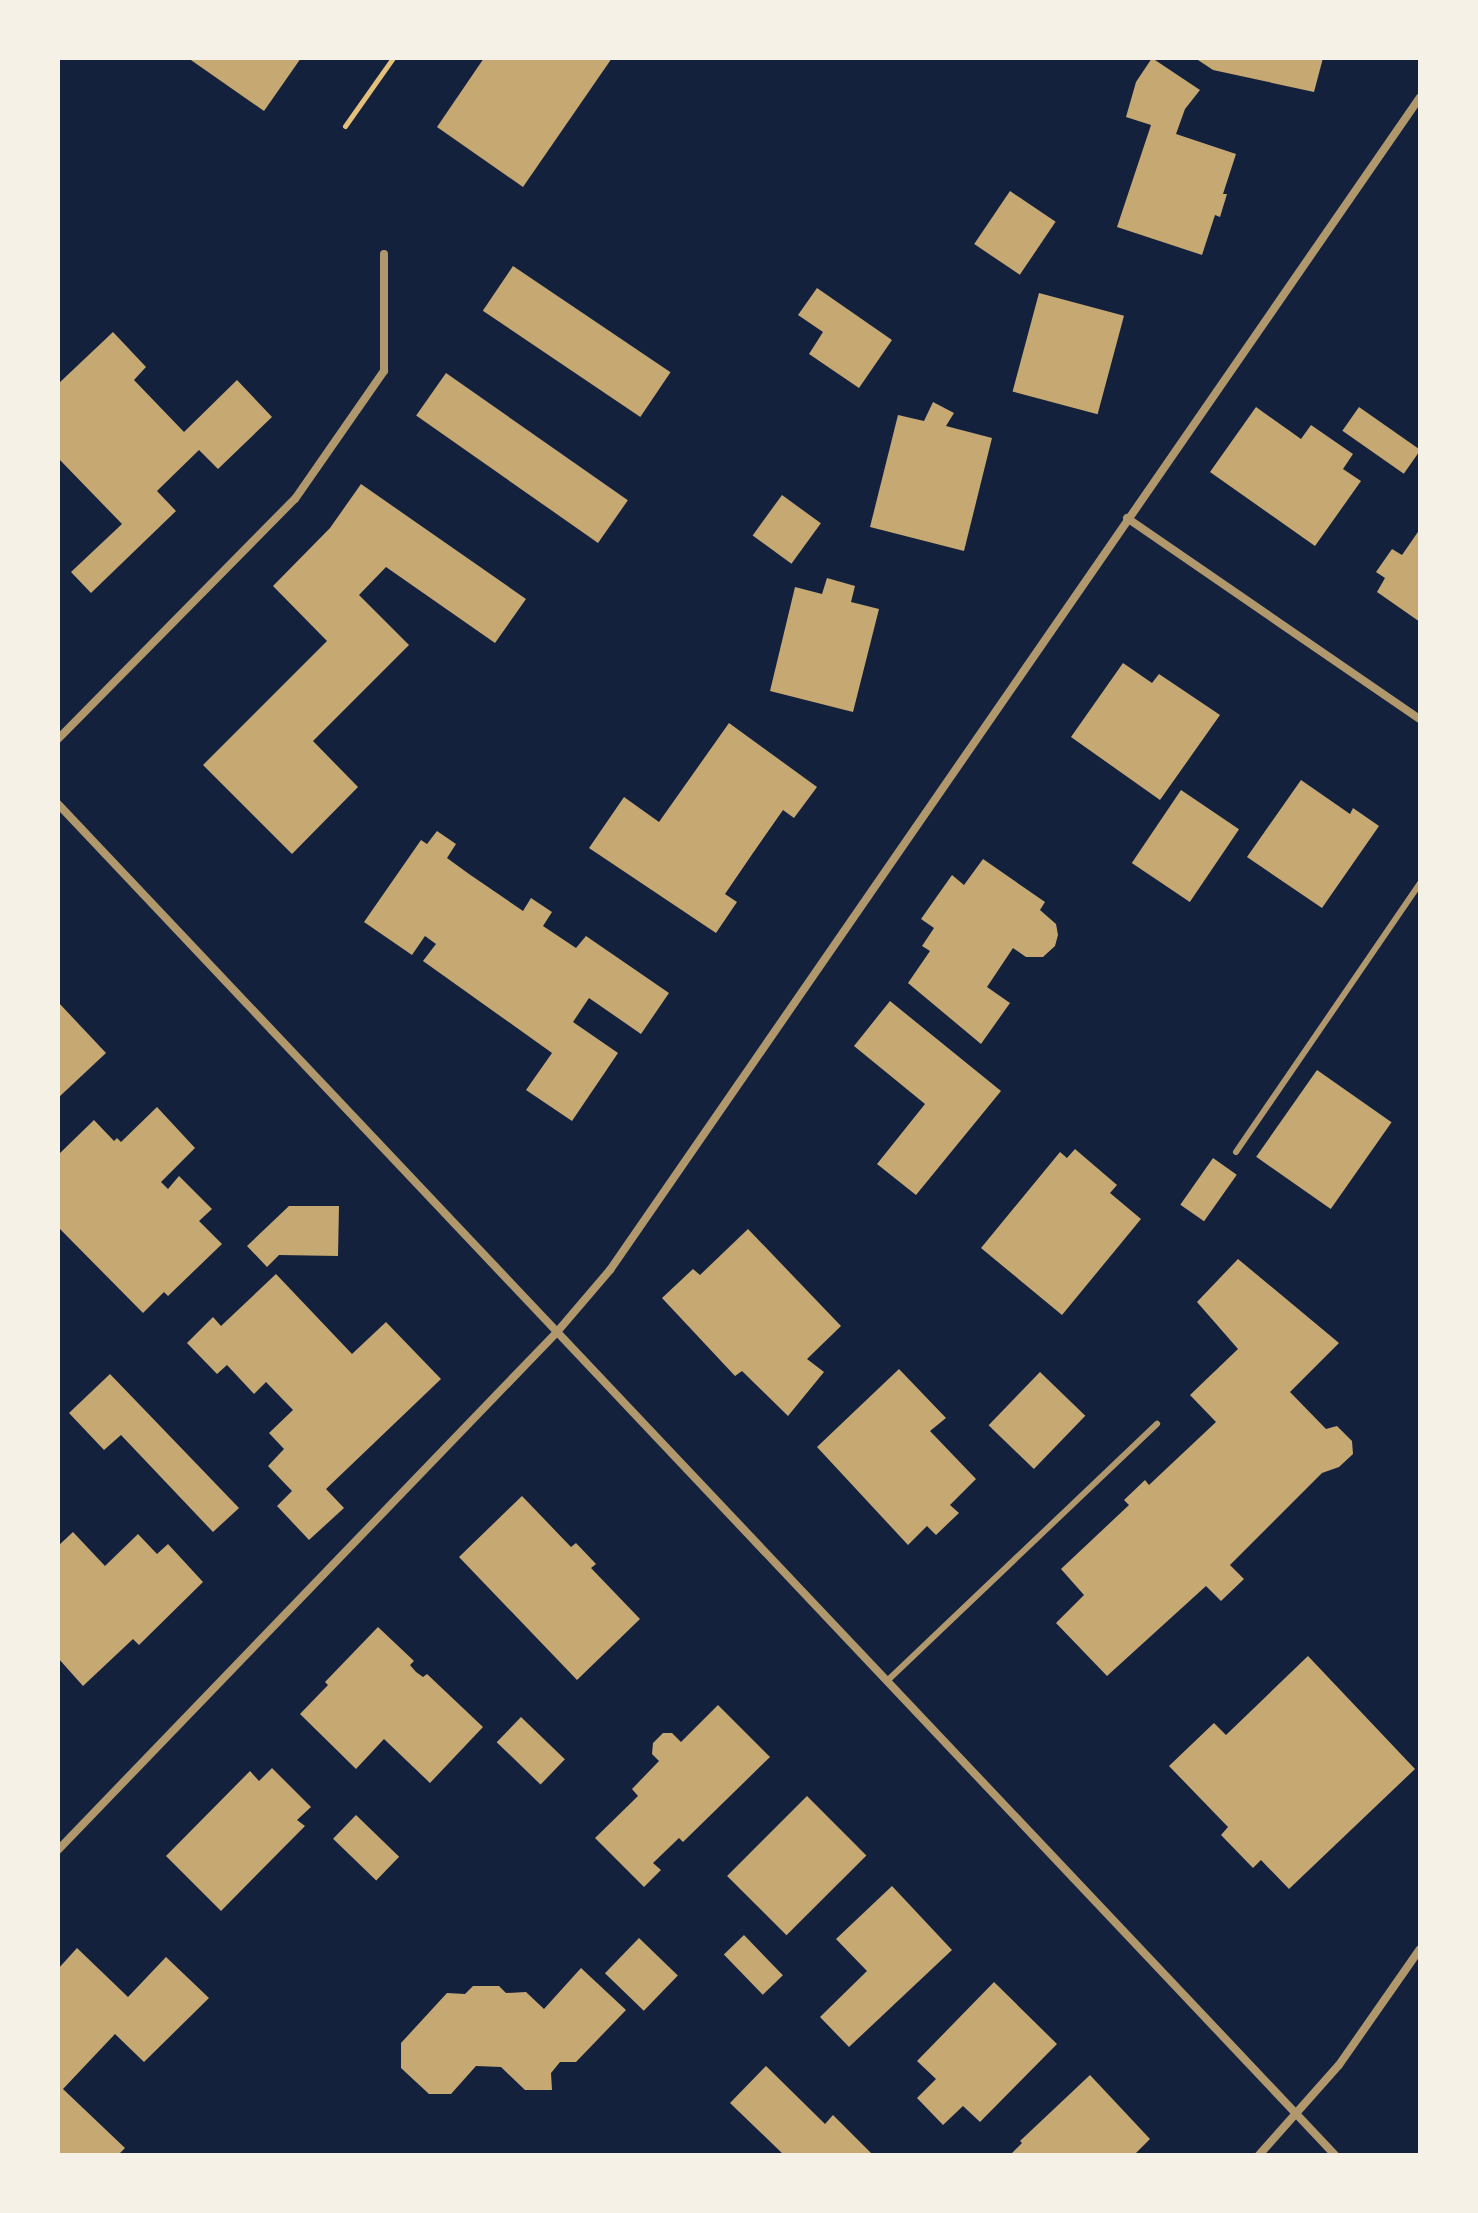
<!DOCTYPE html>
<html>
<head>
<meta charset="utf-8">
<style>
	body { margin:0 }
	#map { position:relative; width:1478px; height:2213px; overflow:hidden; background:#14213d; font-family:Inter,sans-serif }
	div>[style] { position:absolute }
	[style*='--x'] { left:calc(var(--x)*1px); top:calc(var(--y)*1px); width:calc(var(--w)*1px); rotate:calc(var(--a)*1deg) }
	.building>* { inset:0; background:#c6a872; transform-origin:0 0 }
	.path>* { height:5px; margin:-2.5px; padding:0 2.5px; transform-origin:2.5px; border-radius:2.5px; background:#e5c07b }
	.service>* { height:6px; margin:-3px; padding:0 3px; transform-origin:3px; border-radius:3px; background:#b1986c }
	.minor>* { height:8px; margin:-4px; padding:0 4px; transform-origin:4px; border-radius:4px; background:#b1986c }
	span { translate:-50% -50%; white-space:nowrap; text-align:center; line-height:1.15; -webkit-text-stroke:6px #f6f1e7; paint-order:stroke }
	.frame { position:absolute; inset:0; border:60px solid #f6f1e7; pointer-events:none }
</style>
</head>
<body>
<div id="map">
	<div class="building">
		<i style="clip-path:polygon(188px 58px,301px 58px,264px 111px)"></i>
		<i style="clip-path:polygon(484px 58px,612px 58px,523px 187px,437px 127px)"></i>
		<i style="clip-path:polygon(1152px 58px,1200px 90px,1185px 109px,1176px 134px,1236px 154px,1223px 194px,1227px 194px,1220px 217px,1215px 215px,1202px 255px,1117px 227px,1151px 125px,1126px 117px,1136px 82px)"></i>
		<i style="clip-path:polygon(1195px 58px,1323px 58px,1314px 92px,1213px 70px)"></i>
		<i style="left:1010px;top:191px;width:55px;height:64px;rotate:34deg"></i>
		<i style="left:513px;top:266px;width:190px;height:54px;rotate:34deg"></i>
		<i style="clip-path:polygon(817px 288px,892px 340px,859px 388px,809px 354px,823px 332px,798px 315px)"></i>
		<i style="left:1039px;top:293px;width:88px;height:102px;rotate:15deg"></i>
		<i style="clip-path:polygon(113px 332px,146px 367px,134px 380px,184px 432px,237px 380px,272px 417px,218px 469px,199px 450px,157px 491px,176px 511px,91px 593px,71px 572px,122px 524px,58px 458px,58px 384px)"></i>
		<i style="left:446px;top:373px;width:222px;height:52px;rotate:35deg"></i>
		<i style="clip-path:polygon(933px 402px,954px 413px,946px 426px,992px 438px,964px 551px,870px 527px,898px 415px,924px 421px)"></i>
		<i style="clip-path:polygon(1256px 407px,1301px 439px,1311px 425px,1353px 454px,1343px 469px,1361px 481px,1315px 546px,1210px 472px)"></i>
		<i style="left:1359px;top:407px;width:75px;height:29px;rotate:35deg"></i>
		<i style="clip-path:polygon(361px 484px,526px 599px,495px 643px,386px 567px,359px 595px,409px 645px,313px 741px,358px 787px,292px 854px,203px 765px,327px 641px,273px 586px,330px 528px)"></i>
		<i style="left:782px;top:495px;width:48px;height:50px;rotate:36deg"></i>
		<i style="clip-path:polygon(1420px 529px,1420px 622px,1377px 592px,1385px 578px,1376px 572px,1392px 549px,1402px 555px)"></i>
		<i style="clip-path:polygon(827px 578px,855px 586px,851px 602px,879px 609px,853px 712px,770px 691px,795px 587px,822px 594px)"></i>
		<i style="clip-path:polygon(1123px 663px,1152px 683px,1159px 674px,1220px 715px,1160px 800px,1071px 737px)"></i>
		<i style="clip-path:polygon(729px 723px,817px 787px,794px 818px,783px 810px,753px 853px,725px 894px,737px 902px,716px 933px,589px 848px,624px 797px,659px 822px)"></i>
		<i style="clip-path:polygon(1301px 780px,1350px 814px,1353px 808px,1379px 826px,1322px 908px,1247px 857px)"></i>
		<i style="left:1181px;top:790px;width:70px;height:88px;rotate:34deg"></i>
		<i style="clip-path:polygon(437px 831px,456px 844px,447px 858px,469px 874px,523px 911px,531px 898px,552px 912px,543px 926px,576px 948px,586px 936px,669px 993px,641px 1034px,589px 998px,573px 1022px,618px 1053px,572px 1121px,526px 1090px,552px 1053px,423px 961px,436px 944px,425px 936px,412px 955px,364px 922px,421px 840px,427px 844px)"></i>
		<i style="clip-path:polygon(983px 859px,1045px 902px,1040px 910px,1056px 924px,1058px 935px,1055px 946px,1043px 957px,1026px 957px,1013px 948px,987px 987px,1010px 1003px,981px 1044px,908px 983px,930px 951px,922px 946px,934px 928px,921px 919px,952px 875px,964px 885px)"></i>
		<i style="clip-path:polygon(890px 1001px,1001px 1091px,916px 1195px,877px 1164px,925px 1104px,854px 1046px)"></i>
		<i style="clip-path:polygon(58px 1002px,106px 1053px,58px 1098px)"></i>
		<i style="left:1317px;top:1070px;width:91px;height:106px;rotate:35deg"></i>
		<i style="clip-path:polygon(157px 1107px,195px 1148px,161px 1182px,168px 1189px,179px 1176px,212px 1209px,199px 1221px,222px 1244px,168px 1296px,164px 1292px,143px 1313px,58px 1227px,58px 1155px,94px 1120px,114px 1141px,117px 1138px,121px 1142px)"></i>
		<i style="clip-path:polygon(1075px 1149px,1117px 1185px,1110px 1193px,1141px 1219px,1062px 1315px,981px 1248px,1060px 1152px,1067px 1158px)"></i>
		<i style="left:1213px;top:1158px;width:29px;height:57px;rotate:35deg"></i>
		<i style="clip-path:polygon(289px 1206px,339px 1206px,338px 1256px,279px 1255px,267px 1267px,247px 1246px)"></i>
		<i style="clip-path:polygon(748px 1229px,841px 1326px,807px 1359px,824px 1372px,788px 1416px,742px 1371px,735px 1376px,662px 1298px,693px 1269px,700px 1275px)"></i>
		<i style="clip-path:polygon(1238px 1259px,1339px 1343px,1290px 1392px,1326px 1429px,1337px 1426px,1352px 1441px,1353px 1454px,1339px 1467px,1322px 1473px,1230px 1565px,1244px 1579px,1221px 1601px,1206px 1586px,1107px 1676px,1056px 1623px,1084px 1595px,1061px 1569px,1129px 1505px,1124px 1500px,1145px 1480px,1149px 1485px,1216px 1422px,1190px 1395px,1238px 1349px,1197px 1302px)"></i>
		<i style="clip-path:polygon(276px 1274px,352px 1354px,386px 1322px,441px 1379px,326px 1489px,344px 1508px,309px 1540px,277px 1506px,292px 1491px,268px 1466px,284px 1449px,269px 1433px,293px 1410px,266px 1382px,254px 1394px,227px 1365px,217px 1374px,187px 1343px,213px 1317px,221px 1326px)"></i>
		<i style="clip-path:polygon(899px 1369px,946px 1418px,930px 1431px,976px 1479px,950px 1505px,959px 1513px,936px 1535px,927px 1526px,908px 1545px,817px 1447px)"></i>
		<i style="left:1040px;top:1372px;width:63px;height:74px;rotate:44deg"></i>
		<i style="clip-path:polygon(110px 1374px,239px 1508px,213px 1532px,121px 1435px,104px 1450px,69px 1413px)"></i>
		<i style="clip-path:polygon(522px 1496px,571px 1547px,576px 1543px,596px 1564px,591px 1568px,640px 1619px,577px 1680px,459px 1557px)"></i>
		<i style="clip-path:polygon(73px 1532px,105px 1566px,138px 1534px,157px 1554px,168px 1544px,203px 1582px,139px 1645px,133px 1639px,83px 1686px,58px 1658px,58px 1546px)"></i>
		<i style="clip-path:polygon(378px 1627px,414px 1661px,410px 1665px,416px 1672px,423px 1677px,427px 1674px,483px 1727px,430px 1783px,384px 1739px,356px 1769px,300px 1714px,328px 1685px,325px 1682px)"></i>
		<i style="clip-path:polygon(1308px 1656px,1415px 1769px,1289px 1889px,1261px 1860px,1253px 1868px,1221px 1835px,1228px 1827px,1169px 1766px,1214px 1723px,1226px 1735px)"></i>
		<i style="clip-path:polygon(718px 1705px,770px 1757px,683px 1842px,679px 1838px,653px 1863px,661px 1870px,644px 1887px,595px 1838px,638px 1796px,632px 1789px,659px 1761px,652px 1754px,653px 1743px,663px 1733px,672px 1733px,681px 1742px)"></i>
		<i style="left:521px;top:1717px;width:61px;height:35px;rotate:44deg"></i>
		<i style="clip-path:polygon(272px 1768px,311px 1807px,297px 1820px,305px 1826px,221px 1911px,166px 1856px,250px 1771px,259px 1781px)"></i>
		<i style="left:807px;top:1796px;width:84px;height:113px;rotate:45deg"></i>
		<i style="left:356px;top:1815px;width:60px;height:33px;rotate:44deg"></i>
		<i style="clip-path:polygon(892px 1886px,952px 1950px,849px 2047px,820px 2017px,867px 1971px,836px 1939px)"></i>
		<i style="left:744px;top:1935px;width:56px;height:28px;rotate:46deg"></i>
		<i style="left:639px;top:1938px;width:54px;height:49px;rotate:44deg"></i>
		<i style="clip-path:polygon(77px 1948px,128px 1997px,166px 1957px,209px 1998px,144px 2062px,115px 2034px,63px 2089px,125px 2148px,118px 2155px,58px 2155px,58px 1969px)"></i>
		<i style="clip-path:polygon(581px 1968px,626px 2010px,576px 2062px,560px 2062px,551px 2073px,552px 2090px,525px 2090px,501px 2067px,476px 2066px,451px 2094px,429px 2094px,401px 2068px,401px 2043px,447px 1993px,465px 1994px,473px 1986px,499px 1986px,506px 1993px,526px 1992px,544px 2009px)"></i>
		<i style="clip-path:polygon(994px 1982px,1057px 2044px,980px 2122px,963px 2106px,943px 2125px,917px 2098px,936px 2079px,917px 2061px)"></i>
		<i style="clip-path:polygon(766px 2066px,825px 2124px,833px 2115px,873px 2155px,784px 2155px,730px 2103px)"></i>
		<i style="clip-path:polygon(1090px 2075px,1150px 2139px,1134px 2155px,1010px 2155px,1022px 2143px,1020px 2141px)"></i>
	</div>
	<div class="path">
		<i style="--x:345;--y:126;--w:83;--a:-54.8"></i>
	</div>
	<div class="service">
		<i style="--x:1236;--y:1152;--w:326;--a:-55.6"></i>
		<i style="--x:887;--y:1681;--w:373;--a:-43.6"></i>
	</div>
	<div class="minor">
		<i style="--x:1127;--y:518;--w:355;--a:34.5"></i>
		<i style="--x:58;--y:739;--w:337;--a:-45.4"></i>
		<i style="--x:295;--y:499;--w:156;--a:-55.2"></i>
		<i style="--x:384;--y:371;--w:117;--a:-90"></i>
		<i style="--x:58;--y:804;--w:1859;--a:46.61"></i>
		<i style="--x:58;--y:1850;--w:719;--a:-46.07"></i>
		<i style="--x:557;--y:1332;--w:82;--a:-49.5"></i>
		<i style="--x:610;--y:1270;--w:1425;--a:-55.37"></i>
		<i style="--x:1259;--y:2155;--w:120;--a:-48.4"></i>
		<i style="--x:1339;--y:2065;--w:141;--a:-55.1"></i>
	</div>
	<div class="frame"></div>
</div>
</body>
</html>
